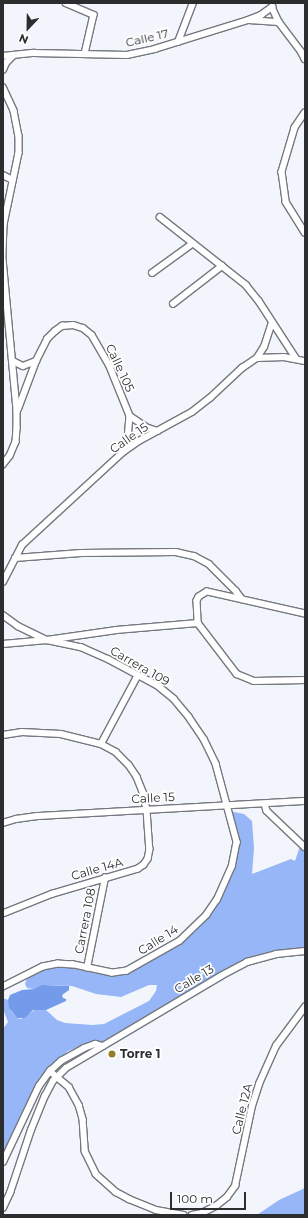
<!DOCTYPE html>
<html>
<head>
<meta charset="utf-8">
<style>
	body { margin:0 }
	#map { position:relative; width:308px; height:1218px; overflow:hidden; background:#f2f5fc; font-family:Montserrat,sans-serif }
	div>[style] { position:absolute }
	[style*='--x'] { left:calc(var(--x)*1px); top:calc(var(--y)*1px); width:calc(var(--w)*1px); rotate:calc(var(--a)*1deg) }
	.forest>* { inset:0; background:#96b6f7 }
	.water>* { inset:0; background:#749aea }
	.roads { filter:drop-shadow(1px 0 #75787e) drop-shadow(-1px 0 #75787e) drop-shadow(0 1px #75787e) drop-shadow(0 -1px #75787e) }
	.street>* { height:5.5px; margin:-2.75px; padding:0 2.75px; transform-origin:2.75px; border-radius:2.75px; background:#fff }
	.dots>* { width:11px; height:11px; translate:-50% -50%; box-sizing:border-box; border:2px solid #fff; border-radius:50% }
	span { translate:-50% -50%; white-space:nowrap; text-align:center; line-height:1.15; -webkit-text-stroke:3.5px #fff; paint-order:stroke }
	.street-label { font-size:12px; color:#2b2d2f }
	.poi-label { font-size:12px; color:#2b2d2f; font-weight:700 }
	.left { translate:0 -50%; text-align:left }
	.frame { position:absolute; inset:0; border:4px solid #2b2d2f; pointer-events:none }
	.north { position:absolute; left:8px; top:8px; width:40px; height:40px; -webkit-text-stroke:3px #fff; paint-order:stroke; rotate:202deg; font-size:11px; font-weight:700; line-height:16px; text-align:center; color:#2b2d2f }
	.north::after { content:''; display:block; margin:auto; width:14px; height:18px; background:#2b2d2f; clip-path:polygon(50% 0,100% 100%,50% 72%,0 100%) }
	.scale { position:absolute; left:170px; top:1192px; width:76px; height:18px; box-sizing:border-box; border:2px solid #2b2d2f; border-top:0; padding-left:5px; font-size:12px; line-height:14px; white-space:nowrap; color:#2b2d2f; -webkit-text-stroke:3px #fff; paint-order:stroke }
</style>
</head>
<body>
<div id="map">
	<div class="forest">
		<i style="clip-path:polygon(229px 811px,244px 814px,252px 821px,254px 848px,252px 874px,291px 859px,295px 861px,301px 843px,305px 847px,305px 951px,296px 951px,247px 962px,103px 1046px,90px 1043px,68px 1051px,40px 1077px,3px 1157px,3px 1029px,8px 1022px,3px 1009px,3px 998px,8px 1000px,11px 1011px,17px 1018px,21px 1019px,36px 1009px,46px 1010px,57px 1020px,65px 1023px,92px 1025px,104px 1024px,149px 1001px,156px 991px,157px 985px,149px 985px,121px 997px,96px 994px,72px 986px,50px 985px,34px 989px,27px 988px,25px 984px,29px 973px,58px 964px,112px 973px,127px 971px,180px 941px,207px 915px,236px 852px)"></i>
		<i style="clip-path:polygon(305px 1186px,305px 1215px,257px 1215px,279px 1200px,303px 1189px)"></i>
	</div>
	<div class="water">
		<i style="clip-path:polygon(42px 985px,69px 986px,69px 990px,62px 995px,63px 998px,66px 999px,66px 1001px,46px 1010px,33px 1010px,25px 1018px,17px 1018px,9px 1008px,8px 1000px,10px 995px,22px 990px,34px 989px)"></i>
	</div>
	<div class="roads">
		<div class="street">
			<i style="--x:66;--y:3;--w:30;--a:23"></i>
			<i style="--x:94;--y:15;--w:39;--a:103"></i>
			<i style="--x:272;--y:7;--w:17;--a:65"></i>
			<i style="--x:279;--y:22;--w:36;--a:53"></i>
			<i style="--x:301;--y:51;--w:9;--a:63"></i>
			<i style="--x:249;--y:20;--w:30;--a:4"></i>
			<i style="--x:178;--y:42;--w:42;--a:-69"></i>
			<i style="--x:3;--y:56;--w:31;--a:-6"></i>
			<i style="--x:34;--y:53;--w:93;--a:1.2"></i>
			<i style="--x:127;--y:55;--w:29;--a:-12"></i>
			<i style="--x:155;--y:49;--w:97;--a:-17.3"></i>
			<i style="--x:248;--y:20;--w:14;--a:-21"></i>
			<i style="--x:261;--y:15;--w:14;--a:-36"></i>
			<i style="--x:3;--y:70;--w:8;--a:-67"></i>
			<i style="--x:6;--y:63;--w:10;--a:-45"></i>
			<i style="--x:3;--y:87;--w:26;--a:65"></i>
			<i style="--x:14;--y:111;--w:25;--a:79"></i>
			<i style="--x:19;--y:136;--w:17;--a:90"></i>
			<i style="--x:19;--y:153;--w:74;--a:101.8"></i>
			<i style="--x:4;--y:225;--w:34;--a:92"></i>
			<i style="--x:3;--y:259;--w:153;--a:84.7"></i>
			<i style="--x:17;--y:411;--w:17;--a:90"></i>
			<i style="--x:17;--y:428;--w:14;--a:94"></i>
			<i style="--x:16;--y:442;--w:15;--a:113"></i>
			<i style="--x:10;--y:456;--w:11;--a:128"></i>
			<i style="--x:305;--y:113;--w:18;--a:124"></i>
			<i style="--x:295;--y:128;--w:46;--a:106.5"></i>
			<i style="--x:282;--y:172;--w:30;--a:82"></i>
			<i style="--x:286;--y:202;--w:36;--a:58"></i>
			<i style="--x:3;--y:175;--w:11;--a:27"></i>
			<i style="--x:160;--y:217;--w:110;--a:38.3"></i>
			<i style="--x:246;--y:285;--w:21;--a:51"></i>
			<i style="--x:259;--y:301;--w:68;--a:57"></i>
			<i style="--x:152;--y:273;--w:49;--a:-35.9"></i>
			<i style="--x:173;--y:304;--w:62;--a:-37.8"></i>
			<i style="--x:257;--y:358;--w:13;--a:-58"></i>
			<i style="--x:264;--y:347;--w:25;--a:-72"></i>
			<i style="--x:13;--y:361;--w:11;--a:27"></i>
			<i style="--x:23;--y:366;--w:14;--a:-21"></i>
			<i style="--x:18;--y:409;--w:51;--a:-69.4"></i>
			<i style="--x:36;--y:361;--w:25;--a:-63"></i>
			<i style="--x:47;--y:339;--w:11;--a:-45"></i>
			<i style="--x:55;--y:331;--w:9;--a:-36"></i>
			<i style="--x:62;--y:326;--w:11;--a:-5"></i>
			<i style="--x:73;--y:325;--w:10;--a:17"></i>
			<i style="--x:83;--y:328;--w:11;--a:38"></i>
			<i style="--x:92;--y:335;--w:34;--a:60"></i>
			<i style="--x:109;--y:364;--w:56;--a:68"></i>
			<i style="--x:130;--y:416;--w:22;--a:95"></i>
			<i style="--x:128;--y:438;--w:15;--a:110"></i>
			<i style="--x:130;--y:416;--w:22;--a:34"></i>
			<i style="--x:148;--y:428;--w:10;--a:17"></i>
			<i style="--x:15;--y:558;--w:66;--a:-4.3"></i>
			<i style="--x:81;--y:553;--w:95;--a:-0.6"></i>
			<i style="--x:176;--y:552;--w:18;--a:13"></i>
			<i style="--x:194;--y:556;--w:17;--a:28"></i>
			<i style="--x:209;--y:564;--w:38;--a:45"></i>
			<i style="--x:236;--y:591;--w:10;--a:53"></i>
			<i style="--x:3;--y:582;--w:42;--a:-62.8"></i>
			<i style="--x:22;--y:545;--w:137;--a:-42.6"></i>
			<i style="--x:123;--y:452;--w:19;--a:-35"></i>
			<i style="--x:139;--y:441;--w:60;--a:-28.7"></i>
			<i style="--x:192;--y:412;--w:23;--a:-38"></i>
			<i style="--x:210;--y:398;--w:44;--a:-43.2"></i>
			<i style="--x:242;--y:368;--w:18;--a:-34"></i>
			<i style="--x:257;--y:358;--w:27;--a:-2"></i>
			<i style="--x:284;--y:357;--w:21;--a:11"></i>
			<i style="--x:305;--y:614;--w:100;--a:-167.3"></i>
			<i style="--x:207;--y:592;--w:9;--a:148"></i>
			<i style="--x:199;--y:597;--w:4;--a:117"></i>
			<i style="--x:197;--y:601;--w:22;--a:87"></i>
			<i style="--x:198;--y:623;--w:64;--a:52.6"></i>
			<i style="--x:237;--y:674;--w:18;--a:22"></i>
			<i style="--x:254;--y:681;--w:51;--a:-1.1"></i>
			<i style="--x:3;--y:615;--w:19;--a:36"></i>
			<i style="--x:18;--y:626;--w:32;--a:26"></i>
			<i style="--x:47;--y:640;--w:35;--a:12"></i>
			<i style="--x:81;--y:647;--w:30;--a:24"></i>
			<i style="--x:108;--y:659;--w:55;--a:28"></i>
			<i style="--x:157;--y:685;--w:22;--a:39"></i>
			<i style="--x:174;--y:699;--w:23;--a:50"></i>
			<i style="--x:189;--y:717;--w:27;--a:56"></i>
			<i style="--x:204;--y:739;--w:28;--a:64"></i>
			<i style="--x:216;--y:764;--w:81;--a:74.9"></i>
			<i style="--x:237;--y:842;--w:25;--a:101"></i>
			<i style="--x:232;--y:867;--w:36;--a:114"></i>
			<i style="--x:217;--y:900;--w:18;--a:124"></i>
			<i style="--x:207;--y:915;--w:37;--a:136"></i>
			<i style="--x:180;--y:941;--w:61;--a:150.5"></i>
			<i style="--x:127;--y:971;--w:15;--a:172"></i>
			<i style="--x:112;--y:973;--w:40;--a:-168"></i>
			<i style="--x:73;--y:965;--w:15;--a:-176"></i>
			<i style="--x:58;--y:964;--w:15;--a:169"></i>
			<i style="--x:43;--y:967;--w:45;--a:153.4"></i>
			<i style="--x:3;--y:644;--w:44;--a:-5.2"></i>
			<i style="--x:47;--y:640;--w:70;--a:-8.2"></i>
			<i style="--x:116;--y:630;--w:82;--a:-4.9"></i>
			<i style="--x:3;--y:735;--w:19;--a:-9"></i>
			<i style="--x:22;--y:732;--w:39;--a:3"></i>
			<i style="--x:61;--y:734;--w:41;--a:14"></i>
			<i style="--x:101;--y:744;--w:17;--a:28"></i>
			<i style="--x:116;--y:752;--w:18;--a:45"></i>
			<i style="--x:129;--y:765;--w:14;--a:56"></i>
			<i style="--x:137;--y:777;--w:16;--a:68"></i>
			<i style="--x:143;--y:792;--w:18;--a:77"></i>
			<i style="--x:147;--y:810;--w:39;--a:86"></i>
			<i style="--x:150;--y:849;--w:10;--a:101"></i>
			<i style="--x:148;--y:859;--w:7;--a:124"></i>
			<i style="--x:144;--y:865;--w:7;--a:146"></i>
			<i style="--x:138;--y:869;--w:89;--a:163.6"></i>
			<i style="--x:53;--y:894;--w:54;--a:158.2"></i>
			<i style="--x:101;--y:744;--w:78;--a:-61.8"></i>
			<i style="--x:265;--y:804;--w:7;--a:74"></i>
			<i style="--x:267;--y:811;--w:52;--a:43.5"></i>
			<i style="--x:3;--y:823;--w:14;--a:-17"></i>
			<i style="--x:16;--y:819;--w:21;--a:-8"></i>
			<i style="--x:37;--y:816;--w:268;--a:-3.2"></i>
			<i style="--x:87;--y:968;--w:92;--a:-78.7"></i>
			<i style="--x:50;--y:1071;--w:25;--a:40"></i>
			<i style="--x:69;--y:1087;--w:21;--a:61"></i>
			<i style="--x:79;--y:1105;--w:15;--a:74"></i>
			<i style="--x:83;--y:1119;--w:32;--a:86"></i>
			<i style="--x:85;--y:1151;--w:25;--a:64"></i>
			<i style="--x:96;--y:1174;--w:27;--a:42"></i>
			<i style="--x:116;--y:1192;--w:15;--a:28"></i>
			<i style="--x:129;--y:1199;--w:29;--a:22"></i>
			<i style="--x:156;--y:1210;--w:28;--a:10"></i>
			<i style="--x:3;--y:1162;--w:84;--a:-64.7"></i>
			<i style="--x:39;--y:1086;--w:19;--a:-54"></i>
			<i style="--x:50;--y:1071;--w:15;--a:-42"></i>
			<i style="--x:61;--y:1061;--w:26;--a:-29"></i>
			<i style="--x:84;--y:1048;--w:12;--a:-20"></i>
			<i style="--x:95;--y:1044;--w:8;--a:14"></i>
			<i style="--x:3;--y:1208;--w:17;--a:-65"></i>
			<i style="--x:10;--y:1193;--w:66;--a:-71.6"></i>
			<i style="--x:31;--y:1130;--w:37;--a:-68"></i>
			<i style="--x:45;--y:1096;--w:17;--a:-62"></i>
			<i style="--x:53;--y:1081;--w:18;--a:-45"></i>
			<i style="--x:66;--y:1068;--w:180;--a:-30.7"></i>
			<i style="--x:221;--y:976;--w:30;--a:-28"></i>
			<i style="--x:247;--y:962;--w:30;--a:-15"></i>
			<i style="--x:276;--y:954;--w:29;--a:-6"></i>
			<i style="--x:192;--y:1215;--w:10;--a:-11"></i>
			<i style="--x:202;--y:1213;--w:16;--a:-27"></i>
			<i style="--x:216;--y:1206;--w:14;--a:-39"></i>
			<i style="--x:227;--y:1197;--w:14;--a:-54"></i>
			<i style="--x:235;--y:1186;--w:82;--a:-78"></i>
			<i style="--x:252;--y:1106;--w:23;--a:-72"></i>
			<i style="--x:259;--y:1084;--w:42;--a:-65.9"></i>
			<i style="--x:276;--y:1046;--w:49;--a:-53.4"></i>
		</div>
	</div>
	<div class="dots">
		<i style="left:112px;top:1054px;background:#977d25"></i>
	</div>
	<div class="street-label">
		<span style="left:147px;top:38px;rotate:-13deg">Calle 17</span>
		<span style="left:120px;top:368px;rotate:65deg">Calle 105</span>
		<span style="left:129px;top:438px;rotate:-35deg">Calle 15</span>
		<span style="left:140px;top:666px;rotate:30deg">Carrera 109</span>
		<span style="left:153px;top:798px;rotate:-3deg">Calle 15</span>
		<span style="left:97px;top:869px;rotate:-16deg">Calle 14A</span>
		<span style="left:85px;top:921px;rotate:-79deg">Carrera 108</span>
		<span style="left:158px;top:940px;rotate:-32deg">Calle 14</span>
		<span style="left:194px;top:979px;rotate:-31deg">Calle 13</span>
		<span style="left:242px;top:1109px;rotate:-76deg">Calle 12A</span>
	</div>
	<div class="poi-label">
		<span class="left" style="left:120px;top:1054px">Torre 1</span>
	</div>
	<div class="frame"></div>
	<div class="north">N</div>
	<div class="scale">100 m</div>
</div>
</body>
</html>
